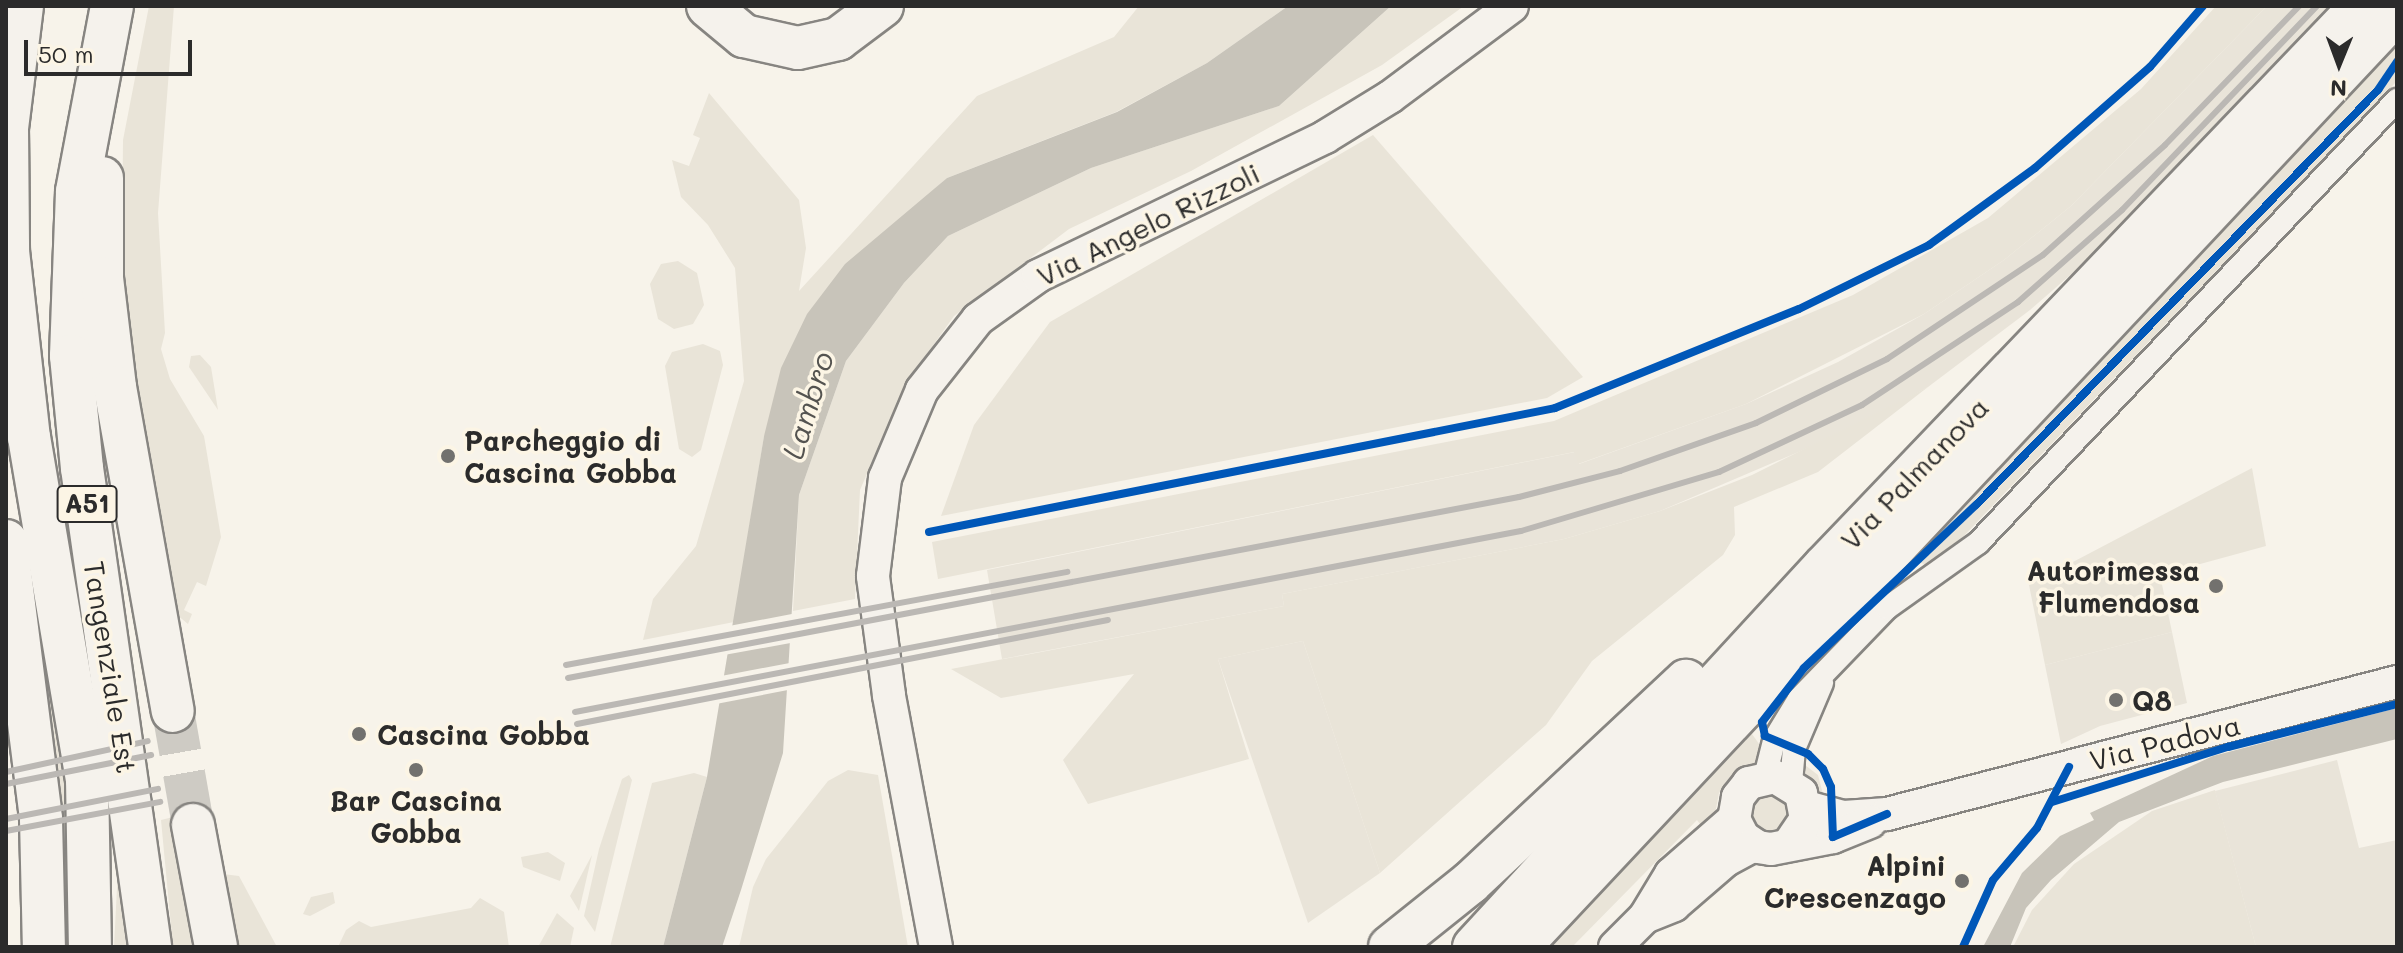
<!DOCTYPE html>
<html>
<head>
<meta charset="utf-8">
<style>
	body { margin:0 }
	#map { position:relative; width:2403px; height:953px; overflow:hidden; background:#f7f3ea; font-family:Mali,sans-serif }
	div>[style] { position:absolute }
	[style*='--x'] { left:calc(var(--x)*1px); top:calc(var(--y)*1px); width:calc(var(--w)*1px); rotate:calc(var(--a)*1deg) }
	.built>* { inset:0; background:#e9e4d9 }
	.green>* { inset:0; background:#e9e4d8 }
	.round { border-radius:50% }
	.water>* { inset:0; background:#c8c4ba }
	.pier>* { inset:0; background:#f7f3ea }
	.highway-tunnel>* { height:42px; margin-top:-21px; transform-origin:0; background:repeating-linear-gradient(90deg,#cecbc4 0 42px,transparent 0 63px) }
	.roads { filter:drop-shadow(2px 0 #878581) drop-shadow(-2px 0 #878581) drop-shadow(0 2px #878581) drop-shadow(0 -2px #878581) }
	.street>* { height:22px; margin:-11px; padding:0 11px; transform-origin:11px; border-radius:11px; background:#f5f2ec }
	.secondary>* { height:32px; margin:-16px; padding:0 16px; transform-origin:16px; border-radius:16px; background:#f5f2ec }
	.highway>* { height:42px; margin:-21px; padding:0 21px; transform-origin:21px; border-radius:21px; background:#f5f2ec }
	.rail>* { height:6px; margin:-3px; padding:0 3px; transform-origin:3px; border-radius:3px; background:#bbb8b4 }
	.cycleway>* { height:8px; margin:-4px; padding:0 4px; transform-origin:4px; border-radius:4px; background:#0057b8 }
	.dots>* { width:22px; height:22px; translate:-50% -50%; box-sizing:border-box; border:4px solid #fcf5e5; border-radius:50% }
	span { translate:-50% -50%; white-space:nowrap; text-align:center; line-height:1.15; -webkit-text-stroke:7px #fcf5e5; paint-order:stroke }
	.shield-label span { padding:2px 6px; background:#fcf5e5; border:2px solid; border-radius:6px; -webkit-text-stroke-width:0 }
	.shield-label { font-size:26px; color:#2b2b2b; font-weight:700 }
	.street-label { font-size:28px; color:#2b2b2b }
	.poi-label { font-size:28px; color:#2b2b2b; font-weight:700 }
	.left { translate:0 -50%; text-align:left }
	.right { translate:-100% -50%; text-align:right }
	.water-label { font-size:30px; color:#545350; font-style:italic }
	.frame { position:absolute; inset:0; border:8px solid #2b2b2b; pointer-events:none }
	.north { position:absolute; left:2299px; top:24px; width:80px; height:80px; -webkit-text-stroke:6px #fcf5e5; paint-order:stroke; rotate:181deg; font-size:22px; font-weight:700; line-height:32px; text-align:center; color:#2b2b2b }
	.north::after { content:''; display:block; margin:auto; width:28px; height:36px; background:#2b2b2b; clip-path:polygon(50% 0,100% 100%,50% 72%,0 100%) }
	.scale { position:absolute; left:24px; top:40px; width:168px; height:36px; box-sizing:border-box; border:4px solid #2b2b2b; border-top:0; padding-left:10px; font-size:24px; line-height:28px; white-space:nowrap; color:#2b2b2b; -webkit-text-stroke:6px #fcf5e5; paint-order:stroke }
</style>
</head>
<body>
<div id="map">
	<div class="built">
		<i style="clip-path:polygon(2267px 6px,2330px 6px,2091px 257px,2030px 310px,1928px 387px,1843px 433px,1660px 511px,1564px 539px,1282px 594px,1284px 606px,1002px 659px,987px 570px,1575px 452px,1579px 464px,1746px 404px,1838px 362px,1924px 314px,2004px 260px,2071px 206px)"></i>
		<i style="clip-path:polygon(2172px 632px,2187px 703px,2100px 726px,2061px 744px,2045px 665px)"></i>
		<i style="clip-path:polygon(1303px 641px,1380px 873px,1308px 923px,1218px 659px)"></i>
		<i style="clip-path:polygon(2337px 760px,2359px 848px,2397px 840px,2397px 947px,2256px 947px,2215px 791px)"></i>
	</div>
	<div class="green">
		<i style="clip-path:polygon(149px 6px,174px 6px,158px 213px,165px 333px,161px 349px,170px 379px,204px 436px,221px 537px,206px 586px,197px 582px,184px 610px,192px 614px,188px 624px,171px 610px,121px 350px,123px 140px)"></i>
		<i style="clip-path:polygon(1139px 6px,1288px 6px,1207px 63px,1116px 112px,947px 178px,899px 221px,764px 436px,734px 622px,643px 640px,653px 599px,696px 546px,744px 381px,735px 268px,708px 225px,681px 197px,672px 160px,689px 166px,700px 138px,693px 135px,709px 93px,799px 200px,806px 248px,799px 291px,977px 96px,1114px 37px)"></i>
		<i style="clip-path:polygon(1391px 6px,1464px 6px,1382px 65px,1191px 171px,1069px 229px,954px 316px,907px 382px,860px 490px,855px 599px,793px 611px,799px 495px,846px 361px,904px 283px,948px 236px,1091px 168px,1279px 106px)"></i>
		<i style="clip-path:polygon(2216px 6px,2267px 6px,2071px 206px,2004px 260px,1924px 314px,1746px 404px,1578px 464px,1574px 452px,938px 579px,932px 542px,1554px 421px,1853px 295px,1988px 218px,2141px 89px)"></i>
		<i style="clip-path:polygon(2397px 44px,2397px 81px,1960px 540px,1928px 566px,1908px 557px)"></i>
		<i style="clip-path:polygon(1373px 135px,1583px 377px,1547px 398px,941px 516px,974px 425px,1050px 322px)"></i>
		<i style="clip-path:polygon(678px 261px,697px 273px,704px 305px,693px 324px,674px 329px,658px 319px,650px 284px,661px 264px)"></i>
		<i style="clip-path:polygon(703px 344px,720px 351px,723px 365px,701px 450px,692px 457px,679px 449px,665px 366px,672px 352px)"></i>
		<i style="clip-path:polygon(200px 355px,211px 367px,218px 410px,189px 367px,191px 356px)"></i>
		<i style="clip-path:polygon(1928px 387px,1818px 472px,1734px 507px,1735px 535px,1723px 555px,1592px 661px,1546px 725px,1380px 873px,1303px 641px,1218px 659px,1249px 759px,1088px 804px,1063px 760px,1134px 674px,1001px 698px,951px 669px,1284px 606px,1282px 594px,1564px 539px,1660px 511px,1752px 475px)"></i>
		<i style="clip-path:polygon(2252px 468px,2266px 546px,2160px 575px,2172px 632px,2045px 665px,2029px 585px)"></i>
		<i style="clip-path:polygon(27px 505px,65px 697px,76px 947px,61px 947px,47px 722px,19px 506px)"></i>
		<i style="clip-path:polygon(1759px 722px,1752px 734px,1762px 748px,1757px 763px,1729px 778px,1719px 793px,1714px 819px,1704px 830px,1697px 820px,1572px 947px,1543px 947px)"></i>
		<i style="clip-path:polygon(1801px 762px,1818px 775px,1825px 802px,1814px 798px)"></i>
		<i style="clip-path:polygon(848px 770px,878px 775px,908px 947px,739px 947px,753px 887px,766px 859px,828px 781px)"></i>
		<i style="clip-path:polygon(694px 773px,707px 777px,663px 947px,610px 947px,652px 783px)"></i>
		<i style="clip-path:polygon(629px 775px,632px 780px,595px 932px,584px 916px,599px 849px,622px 779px)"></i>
		<i style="clip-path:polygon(2215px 790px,2256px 947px,2013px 947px,2032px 910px,2074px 864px,2152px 811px)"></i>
		<i class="round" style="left:1752px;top:794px;width:38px;height:38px"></i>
		<i style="clip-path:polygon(177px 816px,201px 947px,173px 947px,161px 820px)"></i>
		<i style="clip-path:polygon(120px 828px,140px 947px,114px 947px)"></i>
		<i style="clip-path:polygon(548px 852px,565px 863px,560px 881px,523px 867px,521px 857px)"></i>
		<i style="clip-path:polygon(592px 855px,579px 911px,570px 896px)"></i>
		<i style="clip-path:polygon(223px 874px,239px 876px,277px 947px,234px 947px)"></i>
		<i style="clip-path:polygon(333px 892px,335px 903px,310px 916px,303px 914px,311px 897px)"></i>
		<i style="clip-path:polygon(480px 898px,504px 912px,509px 947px,338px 947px,346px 930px,359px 921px,371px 927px,471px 908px)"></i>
		<i style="clip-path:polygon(557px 913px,574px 928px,570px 947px,538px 947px)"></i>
	</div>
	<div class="water">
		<i style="clip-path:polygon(1288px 6px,1391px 6px,1279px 106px,1091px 168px,948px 236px,904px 283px,846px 361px,799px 495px,783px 753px,741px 890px,722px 947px,663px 947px,707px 777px,764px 436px,781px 368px,807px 314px,845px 264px,947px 178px,1117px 112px,1207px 63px)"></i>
		<i style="clip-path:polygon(2397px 708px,2397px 739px,2223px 782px,2119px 822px,2051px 880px,2026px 908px,2010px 947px,1983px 947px,2022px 873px,2060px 836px,2094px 820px,2090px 813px,2213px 756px)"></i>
	</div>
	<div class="pier">
		<i style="clip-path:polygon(797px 613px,796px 642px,724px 655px,729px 626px)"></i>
		<i style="clip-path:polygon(795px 662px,793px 689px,716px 704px,721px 676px)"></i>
	</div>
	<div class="highway-tunnel">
		<i style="--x:173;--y:711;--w:116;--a:80"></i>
	</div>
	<div class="roads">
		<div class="street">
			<i style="--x:1765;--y:777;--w:38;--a:-76"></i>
			<i style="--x:1774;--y:740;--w:48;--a:-58.6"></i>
			<i style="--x:1799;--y:699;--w:127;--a:-46"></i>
			<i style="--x:1887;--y:608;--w:112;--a:-35.5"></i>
			<i style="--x:1978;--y:543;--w:610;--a:-46.59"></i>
			<i style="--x:1791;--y:783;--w:34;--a:-85"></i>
			<i style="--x:1794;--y:749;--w:72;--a:-67"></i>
		</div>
		<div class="secondary">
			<i style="--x:1806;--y:807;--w:39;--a:15"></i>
			<i style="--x:1844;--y:817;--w:43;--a:-4"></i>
			<i style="--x:1887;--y:814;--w:527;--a:-14.51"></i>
			<i style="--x:1789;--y:844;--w:30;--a:-56"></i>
			<i style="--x:1806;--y:819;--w:26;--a:-101"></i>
			<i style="--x:1801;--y:793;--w:31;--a:-148"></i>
			<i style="--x:1775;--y:777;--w:27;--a:167"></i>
			<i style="--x:1749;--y:783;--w:18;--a:128"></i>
			<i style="--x:1738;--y:797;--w:22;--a:100"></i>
			<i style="--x:1734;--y:819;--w:20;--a:63"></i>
			<i style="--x:1743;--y:837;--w:18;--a:34"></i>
			<i style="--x:1758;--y:847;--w:13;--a:9"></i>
			<i style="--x:1771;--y:849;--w:63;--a:-11"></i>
			<i style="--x:1833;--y:837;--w:40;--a:-22"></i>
			<i style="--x:1645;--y:917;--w:31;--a:-22"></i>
			<i style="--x:1674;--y:905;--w:69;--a:-40.9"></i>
			<i style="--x:1726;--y:860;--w:32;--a:-28"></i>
			<i style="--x:936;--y:947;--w:256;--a:-100.6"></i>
			<i style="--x:889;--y:695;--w:120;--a:-97.7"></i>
			<i style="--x:873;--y:576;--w:99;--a:-83"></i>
			<i style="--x:885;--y:478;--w:95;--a:-67.2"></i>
			<i style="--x:922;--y:390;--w:90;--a:-51.7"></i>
			<i style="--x:978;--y:319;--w:74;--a:-35.6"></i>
			<i style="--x:1038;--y:276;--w:319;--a:-25.8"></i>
			<i style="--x:1325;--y:137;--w:76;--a:-31.6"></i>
			<i style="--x:1390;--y:97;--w:152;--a:-36.7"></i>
			<i style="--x:1615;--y:947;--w:42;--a:-45"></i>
			<i style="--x:1645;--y:917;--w:50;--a:-58.8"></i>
			<i style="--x:1671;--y:874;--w:84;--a:-41.1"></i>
		</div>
		<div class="highway">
			<i style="--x:22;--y:6;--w:123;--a:97"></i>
			<i style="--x:7;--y:128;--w:123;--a:89.5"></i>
			<i style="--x:8;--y:251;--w:187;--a:83.6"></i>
			<i style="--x:29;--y:437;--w:347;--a:80.4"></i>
			<i style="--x:87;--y:779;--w:168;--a:89"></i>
			<i style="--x:112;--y:6;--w:189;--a:100.7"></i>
			<i style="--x:77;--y:192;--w:164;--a:92.1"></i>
			<i style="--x:71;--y:356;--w:113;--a:84.4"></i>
			<i style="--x:82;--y:468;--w:484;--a:81.9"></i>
			<i style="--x:708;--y:6;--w:47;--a:39.8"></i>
			<i style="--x:744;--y:36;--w:55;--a:12.5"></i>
			<i style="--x:798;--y:48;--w:41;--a:-12.7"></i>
			<i style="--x:838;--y:39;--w:55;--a:-36.9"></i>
			<i style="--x:102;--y:178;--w:100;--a:90"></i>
			<i style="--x:102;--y:278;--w:110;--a:83.2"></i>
			<i style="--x:115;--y:387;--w:329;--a:79.9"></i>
			<i style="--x:6;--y:541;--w:280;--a:82.8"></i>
			<i style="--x:41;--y:819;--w:128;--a:88.7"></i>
			<i style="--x:193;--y:825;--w:124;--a:79.3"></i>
			<i style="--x:1390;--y:947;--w:102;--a:-38.7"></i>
			<i style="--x:1470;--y:883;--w:296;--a:-43.1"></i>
			<i style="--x:1474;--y:947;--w:518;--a:-47.35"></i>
			<i style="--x:1825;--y:566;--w:775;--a:-46.25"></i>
			<i style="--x:1519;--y:947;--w:1283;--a:-46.8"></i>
		</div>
	</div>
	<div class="rail">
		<i style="--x:566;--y:665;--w:510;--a:-10.52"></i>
		<i style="--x:568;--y:678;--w:968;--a:-10.78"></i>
		<i style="--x:1519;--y:497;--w:104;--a:-14.4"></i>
		<i style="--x:1620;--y:471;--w:144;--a:-19.4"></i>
		<i style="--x:1756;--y:423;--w:146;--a:-26"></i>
		<i style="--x:1887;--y:359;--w:187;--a:-33.7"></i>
		<i style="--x:2043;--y:255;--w:164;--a:-42"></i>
		<i style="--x:2165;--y:145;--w:193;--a:-46"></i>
		<i style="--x:575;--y:712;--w:963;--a:-10.83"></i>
		<i style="--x:1521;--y:531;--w:207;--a:-16.6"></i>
		<i style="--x:1719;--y:472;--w:158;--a:-25.1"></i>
		<i style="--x:1862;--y:405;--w:187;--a:-33.4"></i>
		<i style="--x:2018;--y:302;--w:139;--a:-41.5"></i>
		<i style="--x:2122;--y:210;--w:282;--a:-46.3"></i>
		<i style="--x:577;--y:724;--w:541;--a:-11.08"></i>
		<i style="--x:6;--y:772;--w:145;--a:-12.3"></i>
		<i style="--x:6;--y:784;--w:148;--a:-11.3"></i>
		<i style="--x:6;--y:819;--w:155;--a:-11.2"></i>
		<i style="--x:6;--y:831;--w:157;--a:-10.7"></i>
	</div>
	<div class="cycleway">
		<i style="--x:929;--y:532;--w:638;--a:-11.2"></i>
		<i style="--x:1555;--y:408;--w:263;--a:-22.1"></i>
		<i style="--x:1799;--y:309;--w:145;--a:-26.2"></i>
		<i style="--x:1929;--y:245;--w:131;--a:-36"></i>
		<i style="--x:2035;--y:168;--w:153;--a:-41.3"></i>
		<i style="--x:2150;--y:67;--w:81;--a:-49"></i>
		<i style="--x:2052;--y:802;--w:184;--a:-17.4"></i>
		<i style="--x:2228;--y:747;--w:174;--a:-14.3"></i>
		<i style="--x:1887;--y:814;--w:59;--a:156.9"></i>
		<i style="--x:1833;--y:837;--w:50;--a:-92.3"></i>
		<i style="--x:1831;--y:787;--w:20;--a:-114"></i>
		<i style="--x:1823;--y:769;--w:21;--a:-135"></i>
		<i style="--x:1808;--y:754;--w:47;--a:-157.3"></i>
		<i style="--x:1765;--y:736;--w:14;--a:-102"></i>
		<i style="--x:1762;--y:722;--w:68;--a:-52.1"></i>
		<i style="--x:1804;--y:668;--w:237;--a:-43.5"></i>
		<i style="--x:1976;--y:505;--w:578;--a:-45.91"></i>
		<i style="--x:2378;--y:90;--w:34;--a:-56"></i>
		<i style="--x:1963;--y:947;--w:73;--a:-65.9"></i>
		<i style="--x:1993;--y:880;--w:68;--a:-49.8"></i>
		<i style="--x:2037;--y:828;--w:69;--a:-62.3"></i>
	</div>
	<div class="dots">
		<i style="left:448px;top:456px;background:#72716e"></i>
		<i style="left:2216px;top:586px;background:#72716e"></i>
		<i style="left:2116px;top:700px;background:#72716e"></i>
		<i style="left:359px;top:734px;background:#72716e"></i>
		<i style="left:416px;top:770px;background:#72716e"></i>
		<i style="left:1962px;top:881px;background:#72716e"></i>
	</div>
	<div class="shield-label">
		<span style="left:87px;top:504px">A51</span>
	</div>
	<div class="street-label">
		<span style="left:1148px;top:224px;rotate:-26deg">Via Angelo Rizzoli</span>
		<span style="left:1914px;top:473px;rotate:-46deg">Via Palmanova</span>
		<span style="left:111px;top:667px;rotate:81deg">Tangenziale Est</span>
		<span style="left:2165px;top:742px;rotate:-14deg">Via Padova</span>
	</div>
	<div class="poi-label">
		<span class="left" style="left:464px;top:456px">Parcheggio di<br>Cascina Gobba</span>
		<span class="right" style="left:2200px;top:586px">Autorimessa<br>Flumendosa</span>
		<span class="left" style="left:2132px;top:700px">Q8</span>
		<span class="left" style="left:377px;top:734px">Cascina Gobba</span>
		<span style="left:416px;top:816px">Bar Cascina<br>Gobba</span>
		<span class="right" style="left:1946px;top:881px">Alpini<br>Crescenzago</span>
	</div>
	<div class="water-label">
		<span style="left:807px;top:405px;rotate:-73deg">Lambro</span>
	</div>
	<div class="frame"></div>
	<div class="north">N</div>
	<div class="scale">50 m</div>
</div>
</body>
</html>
